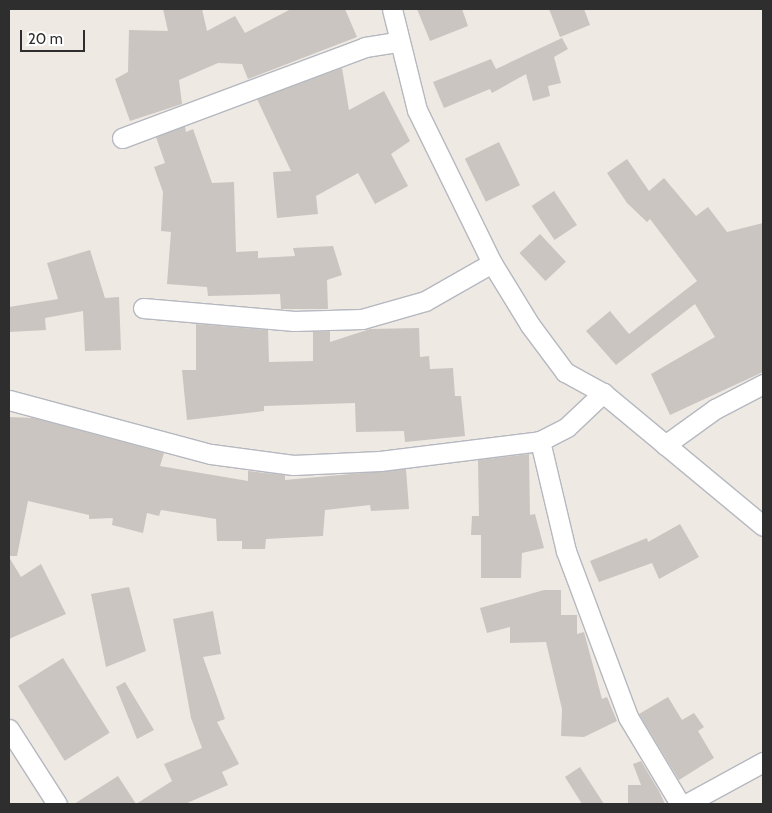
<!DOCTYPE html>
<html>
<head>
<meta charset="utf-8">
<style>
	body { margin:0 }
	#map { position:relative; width:772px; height:813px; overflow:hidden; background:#eee9e2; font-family:Cabin,sans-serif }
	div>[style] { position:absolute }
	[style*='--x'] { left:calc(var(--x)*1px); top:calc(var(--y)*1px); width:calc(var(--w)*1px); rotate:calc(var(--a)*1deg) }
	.building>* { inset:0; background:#cac5c1; transform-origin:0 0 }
	.roads { filter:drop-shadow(1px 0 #b5b8c0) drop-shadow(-1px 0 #b5b8c0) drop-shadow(0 1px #b5b8c0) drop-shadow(0 -1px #b5b8c0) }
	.street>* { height:19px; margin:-9.5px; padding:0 9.5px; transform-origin:9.5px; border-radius:9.5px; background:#fff }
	span { translate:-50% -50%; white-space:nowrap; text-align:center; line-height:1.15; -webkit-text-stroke:4px #fff; paint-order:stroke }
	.frame { position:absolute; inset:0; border:10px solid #2e2e2e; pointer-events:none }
	.scale { position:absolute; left:20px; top:30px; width:65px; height:22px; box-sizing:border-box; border:2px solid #2e2e2e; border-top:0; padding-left:6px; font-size:15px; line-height:18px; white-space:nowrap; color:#2e2e2e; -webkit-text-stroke:4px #fff; paint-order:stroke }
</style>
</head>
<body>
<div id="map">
	<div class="building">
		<i style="clip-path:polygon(163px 9px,202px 9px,207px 31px,235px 16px,245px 33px,291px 9px,345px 9px,357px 37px,248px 79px,242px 64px,218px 63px,179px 80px,182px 104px,130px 121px,115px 79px,128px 72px,129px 30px,168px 31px)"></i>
		<i style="clip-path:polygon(417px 9px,462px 9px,468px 26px,430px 41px)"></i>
		<i style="clip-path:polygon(549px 9px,584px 9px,590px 25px,560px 37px)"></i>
		<i style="clip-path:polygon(562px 38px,568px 49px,554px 57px,561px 83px,548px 86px,550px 96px,533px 101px,526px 74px,492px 93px,490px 89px,444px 108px,433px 82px,491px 59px,496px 69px)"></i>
		<i style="clip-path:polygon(342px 68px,349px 110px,384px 91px,410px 141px,391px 154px,408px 186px,375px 204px,358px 173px,316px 196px,318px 214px,277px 218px,273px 172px,291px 171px,257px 99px)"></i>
		<i style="clip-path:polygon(185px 126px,186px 132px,193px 129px,212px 183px,234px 182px,236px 252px,258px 251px,258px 258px,295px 256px,293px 248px,333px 246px,342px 275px,327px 280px,328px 309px,281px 309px,280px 294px,208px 296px,207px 287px,167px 284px,171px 232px,161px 231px,163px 192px,154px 167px,165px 163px,156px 137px)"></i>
		<i style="left:499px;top:142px;width:48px;height:38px;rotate:64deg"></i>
		<i style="clip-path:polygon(627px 159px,649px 191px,664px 178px,696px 216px,708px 207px,727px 232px,763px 223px,763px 372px,670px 415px,651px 374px,715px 337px,695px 304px,616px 365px,586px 331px,610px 311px,629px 334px,697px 281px,650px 219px,647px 222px,627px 203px,607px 173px)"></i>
		<i style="left:554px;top:191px;width:41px;height:27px;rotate:56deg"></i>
		<i style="left:540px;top:234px;width:38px;height:28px;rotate:47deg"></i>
		<i style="clip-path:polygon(90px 250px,105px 298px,119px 297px,121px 350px,85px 351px,83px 311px,45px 318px,46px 330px,9px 332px,9px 307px,58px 299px,47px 263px)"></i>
		<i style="clip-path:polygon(196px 324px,268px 330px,269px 362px,313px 361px,313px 332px,330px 331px,330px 342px,370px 329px,419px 328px,420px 357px,429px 356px,430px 369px,453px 368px,455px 396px,461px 396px,465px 436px,405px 442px,404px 431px,356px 432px,355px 403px,264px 406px,264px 411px,187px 420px,182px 370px,196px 370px)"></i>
		<i style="clip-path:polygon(9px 417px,34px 418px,164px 453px,160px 466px,248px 481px,248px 471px,285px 475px,285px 480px,406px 469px,409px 509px,371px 511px,370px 505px,325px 510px,323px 536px,266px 539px,265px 549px,242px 549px,242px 541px,217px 541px,216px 519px,161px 510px,159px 516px,147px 513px,143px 533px,112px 525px,113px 518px,89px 519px,89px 515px,28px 501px,17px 556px,9px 556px)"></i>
		<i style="clip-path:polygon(529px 454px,530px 515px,535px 514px,544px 548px,522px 553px,521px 578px,481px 578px,481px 535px,471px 535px,472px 516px,479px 516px,478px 460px)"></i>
		<i style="clip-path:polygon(680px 524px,699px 557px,659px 579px,652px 563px,599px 582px,590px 561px,647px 538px,648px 542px)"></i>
		<i style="clip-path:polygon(9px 557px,21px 577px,41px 564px,66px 614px,9px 639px)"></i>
		<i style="clip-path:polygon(129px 587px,146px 651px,106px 667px,91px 594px)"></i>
		<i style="clip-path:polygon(544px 590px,561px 590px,561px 615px,577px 615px,577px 634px,584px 632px,602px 699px,607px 697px,617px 721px,584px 737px,561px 736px,562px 709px,546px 642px,510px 643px,510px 627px,487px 633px,480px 608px)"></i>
		<i style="clip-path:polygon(213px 611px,221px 654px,203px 657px,225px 719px,217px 722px,239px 764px,222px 772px,228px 785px,185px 804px,74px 804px,118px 776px,136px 804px,172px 781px,164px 764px,202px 748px,191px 718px,173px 619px)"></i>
		<i style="left:63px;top:658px;width:88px;height:53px;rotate:58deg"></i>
		<i style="clip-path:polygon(125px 682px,154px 730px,137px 739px,116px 687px)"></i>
		<i style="clip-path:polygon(668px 697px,682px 720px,694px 713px,704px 727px,698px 731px,714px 758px,679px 780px,639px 714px)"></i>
		<i style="clip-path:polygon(641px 761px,659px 791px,665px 804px,628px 804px,628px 785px,641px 785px,633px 764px)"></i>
		<i style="clip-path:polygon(580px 767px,604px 804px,582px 804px,565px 777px)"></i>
	</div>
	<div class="roads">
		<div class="street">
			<i style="--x:392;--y:9;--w:104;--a:76.1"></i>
			<i style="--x:417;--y:110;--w:170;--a:63.9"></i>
			<i style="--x:492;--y:263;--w:73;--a:58.5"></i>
			<i style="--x:530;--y:325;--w:59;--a:53.3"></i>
			<i style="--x:565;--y:372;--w:43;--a:28.9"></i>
			<i style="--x:603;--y:393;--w:208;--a:39.7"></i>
			<i style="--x:122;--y:138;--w:259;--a:-20.5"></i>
			<i style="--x:365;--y:47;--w:32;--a:-9"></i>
			<i style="--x:143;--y:308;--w:152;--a:4.9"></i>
			<i style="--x:294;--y:321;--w:68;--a:-1.7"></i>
			<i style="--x:362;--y:319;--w:66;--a:-15.9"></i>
			<i style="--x:425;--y:301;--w:77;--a:-29.6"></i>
			<i style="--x:9;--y:400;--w:209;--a:15"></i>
			<i style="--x:211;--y:454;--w:83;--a:7.6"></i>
			<i style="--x:293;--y:465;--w:87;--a:-2.6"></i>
			<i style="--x:380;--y:461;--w:161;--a:-7.1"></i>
			<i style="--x:540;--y:441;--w:30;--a:-27"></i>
			<i style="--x:567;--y:427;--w:50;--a:-43.4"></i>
			<i style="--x:540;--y:441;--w:113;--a:76.7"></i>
			<i style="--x:566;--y:551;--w:177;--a:69.5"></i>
			<i style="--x:628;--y:717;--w:101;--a:59.1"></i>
			<i style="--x:665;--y:445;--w:62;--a:-35.8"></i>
			<i style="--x:715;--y:409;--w:54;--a:-27.5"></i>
			<i style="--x:9;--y:729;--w:89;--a:57.4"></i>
			<i style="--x:686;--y:804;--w:88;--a:-28.6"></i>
		</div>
	</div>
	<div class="frame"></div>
	<div class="scale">20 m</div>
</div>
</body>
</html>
